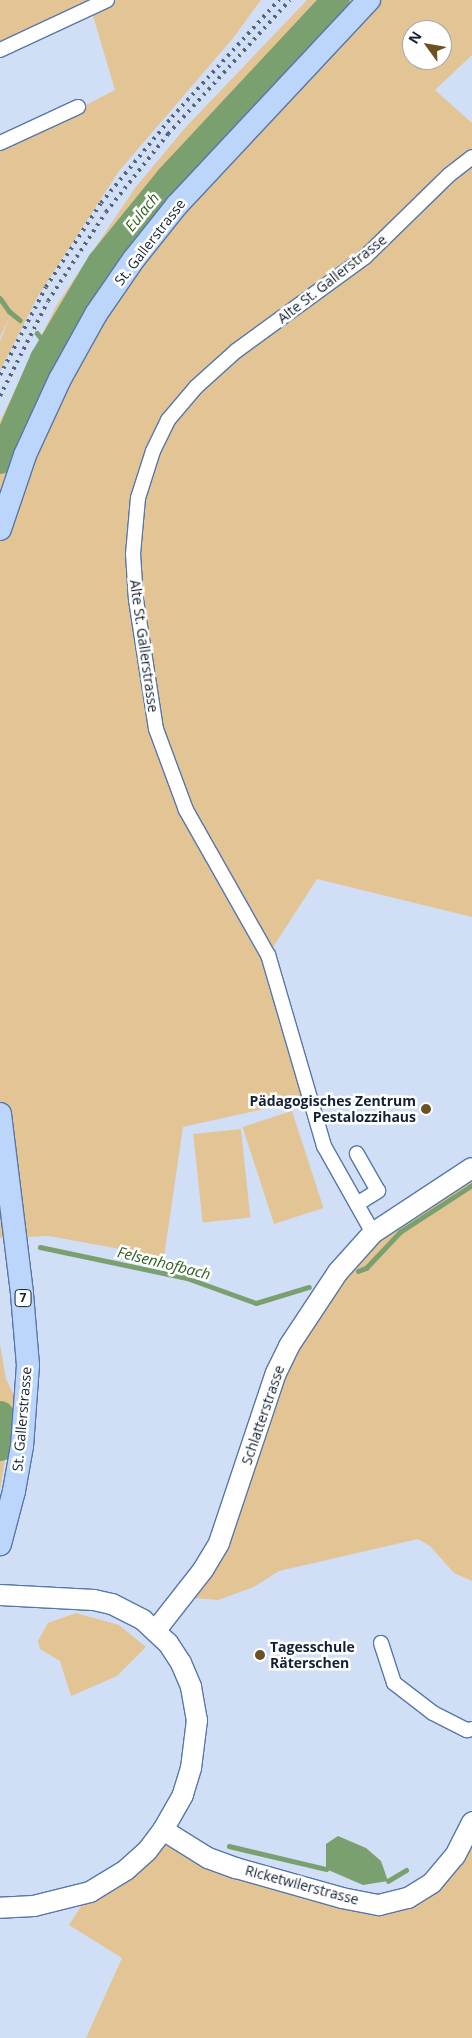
<!DOCTYPE html>
<html>
<head>
<meta charset="utf-8">
<style>
	body { margin:0 }
	#map { position:relative; width:472px; height:2038px; overflow:hidden; background:#d0dff6; font-family:"Open Sans",sans-serif }
	div>[style] { position:absolute }
	[style*='--x'] { left:calc(var(--x)*1px); top:calc(var(--y)*1px); width:calc(var(--w)*1px); rotate:calc(var(--a)*1deg) }
	.green>* { inset:0; background:#e3c495; transform-origin:0 0 }
	.water>* { inset:0; background:#7aa06f }
	.stream>* { height:4.5px; margin:-2.25px; padding:0 2.25px; transform-origin:2.25px; border-radius:2.25px; background:#7aa06f }
	.river>* { height:28px; margin:-14px; padding:0 14px; transform-origin:14px; border-radius:14px; background:#7aa06f }
	.roads { filter:drop-shadow(1px 0 #5677aa) drop-shadow(-1px 0 #5677aa) drop-shadow(0 1px #5677aa) drop-shadow(0 -1px #5677aa) }
	.street>* { height:14px; margin:-7px; padding:0 7px; transform-origin:7px; border-radius:7px; background:#fff }
	.secondary>* { height:20px; margin:-10px; padding:0 10px; transform-origin:10px; border-radius:10px; background:#fff }
	.primary>* { height:22px; margin:-11px; padding:0 11px; transform-origin:11px; border-radius:11px; background:#bcd5fb }
	.rail>* { height:4px; margin-top:-2px; transform-origin:0; background:repeating-linear-gradient(90deg,#566479 0 2.5px,transparent 0 7.5px) }
	.dots>* { width:14px; height:14px; translate:-50% -50%; box-sizing:border-box; border:2px solid #fff; border-radius:50% }
	span { translate:-50% -50%; white-space:nowrap; text-align:center; line-height:1.15; -webkit-text-stroke:5px #fff; paint-order:stroke }
	.shield-label span { padding:1px 4px; background:#fff; border:1px solid; border-radius:4px; -webkit-text-stroke-width:0 }
	.shield-label { font-size:12px; color:#132135; font-weight:700 }
	.street-label { font-size:14px; color:#132135 }
	.poi-label { font-size:14px; color:#132135; font-weight:700 }
	.right { translate:-100% -50%; text-align:right }
	.left { translate:0 -50%; text-align:left }
	.water-label { font-size:15px; color:#2f611e; font-style:italic }
	.north { position:absolute; left:402px; top:20px; width:50px; height:50px; box-sizing:border-box; background:#fff; border:1px solid #a1a6ae; border-radius:50%; rotate:302deg; font-size:14px; font-weight:700; line-height:20px; text-align:center; color:#132135 }
	.north::after { content:''; display:block; margin:auto; width:18px; height:22px; background:#6c5123; clip-path:polygon(50% 0,100% 100%,50% 72%,0 100%) }
</style>
</head>
<body>
<div id="map">
	<div class="green">
		<i style="clip-path:polygon(0 0,261px 0,234px 37px,119px 171px,38px 296px,0 371px,0 341px,10px 317px,0 337px,0 150px,115px 90px,91px 9px,0 50px)"></i>
		<i style="clip-path:polygon(evenodd,307px 0,472px 0,472px 55px,435px 90px,472px 123px,472px 917px,317px 879px,268px 955px,309px 1099px,183px 1127px,164px 1257px,49px 1236px,0 1238px,0 421px,56px 306px,135px 188px,185px 128px,307px 0,412px 30px,442px 30px,442px 60px,412px 60px,412px 30px)"></i>
		<i style="left:292px;top:1111px;width:102px;height:52px;rotate:72deg"></i>
		<i style="left:241px;top:1129px;width:89px;height:48px;rotate:84deg"></i>
		<i style="clip-path:polygon(472px 1168px,472px 1581px,454px 1573px,430px 1546px,418px 1539px,279px 1571px,254px 1587px,218px 1600px,194px 1598px,186px 1592px,203px 1570px,259px 1422px,338px 1272px)"></i>
		<i style="clip-path:polygon(0 1344px,6px 1379px,15px 1397px,0 1491px)"></i>
		<i style="clip-path:polygon(76px 1613px,119px 1625px,146px 1647px,117px 1676px,71px 1696px,60px 1661px,40px 1649px,38px 1641px,48px 1623px)"></i>
		<i style="clip-path:polygon(472px 1822px,472px 2038px,86px 2038px,122px 1958px,69px 1925px,90px 1892px,163px 1830px,184px 1845px,342px 1898px,408px 1898px)"></i>
	</div>
	<div class="water">
		<i style="clip-path:polygon(338px 1836px,366px 1848px,381px 1861px,388px 1881px,363px 1885px,326px 1869px,326px 1844px)"></i>
	</div>
	<div class="stream">
		<i style="--x:0;--y:298;--w:16;--a:55"></i>
		<i style="--x:9;--y:311;--w:14;--a:39"></i>
		<i style="--x:37;--y:333;--w:21;--a:51"></i>
		<i style="--x:40;--y:1247;--w:150;--a:11.9"></i>
		<i style="--x:187;--y:1278;--w:73;--a:19.9"></i>
		<i style="--x:256;--y:1303;--w:55;--a:-16.8"></i>
		<i style="--x:358;--y:1271;--w:9;--a:-21"></i>
		<i style="--x:366;--y:1268;--w:50;--a:-46.6"></i>
		<i style="--x:400;--y:1232;--w:86;--a:-33.1"></i>
		<i style="--x:229;--y:1846;--w:100;--a:13.3"></i>
		<i style="--x:388;--y:1881;--w:21;--a:-31"></i>
	</div>
	<div class="river">
		<i style="--x:0;--y:460;--w:110;--a:-66.5"></i>
		<i style="--x:44;--y:359;--w:112;--a:-59.3"></i>
		<i style="--x:101;--y:263;--w:109;--a:-50.9"></i>
		<i style="--x:170;--y:178;--w:243;--a:-47"></i>
		<i style="--x:0;--y:1415;--w:32;--a:90"></i>
	</div>
	<div class="roads">
		<div class="street">
			<i style="--x:0;--y:50;--w:118;--a:-25"></i>
			<i style="--x:0;--y:143;--w:86;--a:-24.8"></i>
			<i style="--x:357;--y:1204;--w:25;--a:-32"></i>
			<i style="--x:378;--y:1191;--w:43;--a:-119.6"></i>
			<i style="--x:373;--y:1233;--w:100;--a:-119.4"></i>
			<i style="--x:324;--y:1146;--w:199;--a:-106.3"></i>
			<i style="--x:268;--y:955;--w:167;--a:-119.5"></i>
			<i style="--x:186;--y:810;--w:86;--a:-110.3"></i>
			<i style="--x:156;--y:729;--w:131;--a:-98.8"></i>
			<i style="--x:136;--y:600;--w:46;--a:-93.7"></i>
			<i style="--x:133;--y:554;--w:56;--a:-84.9"></i>
			<i style="--x:138;--y:498;--w:49;--a:-72.3"></i>
			<i style="--x:153;--y:451;--w:34;--a:-64"></i>
			<i style="--x:168;--y:420;--w:43;--a:-49.7"></i>
			<i style="--x:196;--y:387;--w:54;--a:-42"></i>
			<i style="--x:236;--y:351;--w:160;--a:-36.1"></i>
			<i style="--x:365;--y:257;--w:117;--a:-44.3"></i>
			<i style="--x:449;--y:175;--w:29;--a:-38"></i>
			<i style="--x:381;--y:1643;--w:42;--a:72"></i>
			<i style="--x:394;--y:1683;--w:49;--a:37.6"></i>
			<i style="--x:433;--y:1713;--w:38;--a:27"></i>
			<i style="--x:467;--y:1730;--w:5;--a:-11"></i>
		</div>
		<div class="secondary">
			<i style="--x:0;--y:1595;--w:94;--a:3"></i>
			<i style="--x:94;--y:1600;--w:18;--a:13"></i>
			<i style="--x:112;--y:1604;--w:35;--a:27"></i>
			<i style="--x:143;--y:1620;--w:34;--a:43"></i>
			<i style="--x:168;--y:1643;--w:24;--a:57"></i>
			<i style="--x:181;--y:1663;--w:26;--a:67"></i>
			<i style="--x:191;--y:1687;--w:34;--a:80"></i>
			<i style="--x:197;--y:1720;--w:48;--a:97.1"></i>
			<i style="--x:191;--y:1768;--w:28;--a:107"></i>
			<i style="--x:183;--y:1795;--w:40;--a:119.7"></i>
			<i style="--x:163;--y:1830;--w:26;--a:127"></i>
			<i style="--x:147;--y:1851;--w:28;--a:138"></i>
			<i style="--x:126;--y:1870;--w:42;--a:148.6"></i>
			<i style="--x:90;--y:1892;--w:58;--a:166"></i>
			<i style="--x:34;--y:1906;--w:34;--a:177"></i>
			<i style="--x:156;--y:1630;--w:76;--a:-51.9"></i>
			<i style="--x:203;--y:1570;--w:31;--a:-59"></i>
			<i style="--x:219;--y:1543;--w:179;--a:-71.5"></i>
			<i style="--x:276;--y:1373;--w:30;--a:-64"></i>
			<i style="--x:289;--y:1346;--w:89;--a:-56.5"></i>
			<i style="--x:338;--y:1272;--w:52;--a:-48.1"></i>
			<i style="--x:373;--y:1233;--w:118;--a:-33.3"></i>
			<i style="--x:163;--y:1830;--w:53;--a:31.9"></i>
			<i style="--x:208;--y:1858;--w:30;--a:20"></i>
			<i style="--x:236;--y:1868;--w:110;--a:15.8"></i>
			<i style="--x:342;--y:1898;--w:38;--a:11"></i>
			<i style="--x:379;--y:1905;--w:30;--a:-14"></i>
			<i style="--x:408;--y:1898;--w:28;--a:-32"></i>
			<i style="--x:432;--y:1883;--w:35;--a:-50"></i>
			<i style="--x:455;--y:1856;--w:38;--a:-63"></i>
		</div>
		<div class="primary">
			<i style="--x:0;--y:529;--w:78;--a:-71.3"></i>
			<i style="--x:25;--y:455;--w:84;--a:-65.3"></i>
			<i style="--x:60;--y:379;--w:74;--a:-61"></i>
			<i style="--x:96;--y:314;--w:67;--a:-55.4"></i>
			<i style="--x:134;--y:259;--w:69;--a:-51.5"></i>
			<i style="--x:177;--y:205;--w:281;--a:-46.9"></i>
			<i style="--x:0;--y:1114;--w:181;--a:83"></i>
			<i style="--x:22;--y:1294;--w:71;--a:85.2"></i>
			<i style="--x:28;--y:1365;--w:81;--a:94.2"></i>
			<i style="--x:22;--y:1446;--w:46;--a:100.1"></i>
			<i style="--x:14;--y:1491;--w:55;--a:104.8"></i>
		</div>
	</div>
	<div class="rail">
		<i style="--x:0;--y:375;--w:99;--a:-62.4"></i>
		<i style="--x:46;--y:287;--w:100;--a:-56.8"></i>
		<i style="--x:101;--y:203;--w:112;--a:-50.5"></i>
		<i style="--x:172;--y:117;--w:159;--a:-47.6"></i>
		<i style="--x:0;--y:396;--w:106;--a:-63.2"></i>
		<i style="--x:48;--y:301;--w:106;--a:-56.9"></i>
		<i style="--x:106;--y:212;--w:100;--a:-51.5"></i>
		<i style="--x:168;--y:134;--w:181;--a:-47.7"></i>
	</div>
	<div class="dots">
		<i style="left:426px;top:1109px;background:#6c5123"></i>
		<i style="left:260px;top:1655px;background:#6c5123"></i>
	</div>
	<div class="shield-label">
		<span style="left:23px;top:1298px">7</span>
	</div>
	<div class="street-label">
		<span style="left:150px;top:242px;rotate:-52deg">St. Gallerstrasse</span>
		<span style="left:332px;top:279px;rotate:-38deg">Alte St. Gallerstrasse</span>
		<span style="left:144px;top:646px;rotate:82deg">Alte St. Gallerstrasse</span>
		<span style="left:263px;top:1415px;rotate:-71deg">Schlatterstrasse</span>
		<span style="left:22px;top:1419px;rotate:-85deg">St. Gallerstrasse</span>
		<span style="left:302px;top:1885px;rotate:15deg">Ricketwilerstrasse</span>
	</div>
	<div class="poi-label">
		<span class="right" style="left:416px;top:1109px">Pädagogisches Zentrum<br>Pestalozzihaus</span>
		<span class="left" style="left:270px;top:1655px">Tagesschule<br>Räterschen</span>
	</div>
	<div class="water-label">
		<span style="left:142px;top:212px;rotate:-51deg">Eulach</span>
		<span style="left:164px;top:1263px;rotate:14deg">Felsenhofbach</span>
	</div>
	<div class="north">N</div>
</div>
</body>
</html>
